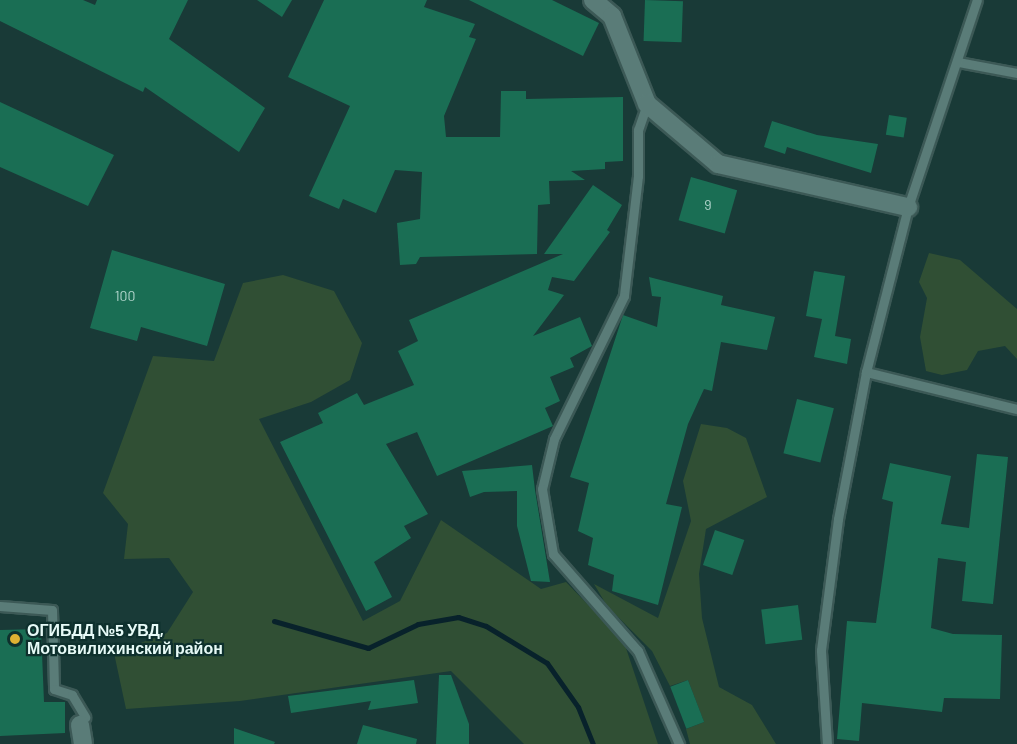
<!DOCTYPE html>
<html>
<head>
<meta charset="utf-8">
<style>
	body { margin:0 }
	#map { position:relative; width:1017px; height:744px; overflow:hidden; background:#193a37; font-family:Barlow,sans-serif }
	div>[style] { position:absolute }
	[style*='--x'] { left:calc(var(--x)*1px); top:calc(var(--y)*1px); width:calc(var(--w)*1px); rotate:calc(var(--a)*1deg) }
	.green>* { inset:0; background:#304f34 }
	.stream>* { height:5px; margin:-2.5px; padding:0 2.5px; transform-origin:2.5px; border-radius:2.5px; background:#08222b }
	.building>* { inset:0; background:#1a6e54; transform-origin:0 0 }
	.roads { filter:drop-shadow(2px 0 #3c5956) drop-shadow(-2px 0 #3c5956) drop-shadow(0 2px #3c5956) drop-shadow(0 -2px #3c5956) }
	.lane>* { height:9px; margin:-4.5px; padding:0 4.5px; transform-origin:4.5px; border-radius:4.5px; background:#5a7c78 }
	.street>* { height:18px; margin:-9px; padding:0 9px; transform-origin:9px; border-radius:9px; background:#5a7c78 }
	.dots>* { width:16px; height:16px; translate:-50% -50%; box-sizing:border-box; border:3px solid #0e302d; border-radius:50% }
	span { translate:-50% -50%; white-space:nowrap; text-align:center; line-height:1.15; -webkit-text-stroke:4.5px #0e302d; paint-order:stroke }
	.number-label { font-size:14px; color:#b4d7ce }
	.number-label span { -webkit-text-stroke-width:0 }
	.poi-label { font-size:16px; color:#e7faf7; font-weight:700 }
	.left { translate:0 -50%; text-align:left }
</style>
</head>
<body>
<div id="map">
	<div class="green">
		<i style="clip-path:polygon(929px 253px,960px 260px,1017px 309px,1017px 359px,1005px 346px,978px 351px,967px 370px,942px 375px,926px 371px,920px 337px,927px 298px,919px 282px)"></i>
		<i style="clip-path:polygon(283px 275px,334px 291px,362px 343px,350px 380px,311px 402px,259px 419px,363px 621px,400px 601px,441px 520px,541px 589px,566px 582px,624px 642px,658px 744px,524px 744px,451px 671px,240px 701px,126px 709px,114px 653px,167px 633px,193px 592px,169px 558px,124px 559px,128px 524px,103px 493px,153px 356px,214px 361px,243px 283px)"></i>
		<i style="clip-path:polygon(701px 424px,727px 428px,746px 438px,767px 497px,706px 529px,699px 574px,702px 618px,719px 687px,752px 705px,776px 744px,690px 744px,686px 729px,704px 722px,688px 680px,670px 686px,652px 651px,607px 606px,594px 584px,658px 618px,691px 521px,683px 481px)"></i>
	</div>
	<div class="stream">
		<i style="--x:274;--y:621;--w:98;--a:16"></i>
		<i style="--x:368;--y:648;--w:55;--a:-25.6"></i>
		<i style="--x:418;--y:624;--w:41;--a:-9.9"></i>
		<i style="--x:458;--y:617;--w:29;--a:18"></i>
		<i style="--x:486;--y:626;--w:71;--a:31.2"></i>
		<i style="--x:547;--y:663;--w:54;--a:54.8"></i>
		<i style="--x:578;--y:707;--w:40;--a:68"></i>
	</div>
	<div class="building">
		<i style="clip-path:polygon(0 0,83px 0,95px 5px,97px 0,188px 0,169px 39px,265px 108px,239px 152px,145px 87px,143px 92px,0 21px)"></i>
		<i style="clip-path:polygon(257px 0,292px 0,282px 17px)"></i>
		<i style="clip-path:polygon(324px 0,427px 0,424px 7px,475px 24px,469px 37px,476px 39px,444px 116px,446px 137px,500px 137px,501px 91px,526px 91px,526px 99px,623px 97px,623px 161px,605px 162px,605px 169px,571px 171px,585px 180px,549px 181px,550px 204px,538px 205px,537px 254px,420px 257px,416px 264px,400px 265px,397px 223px,420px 219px,422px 172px,395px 170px,376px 213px,343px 199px,339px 209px,309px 196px,350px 106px,288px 77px)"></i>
		<i style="clip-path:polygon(469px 0,552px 0,599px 23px,583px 56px)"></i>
		<i style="left:645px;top:0;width:38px;height:41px;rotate:2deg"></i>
		<i style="clip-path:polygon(0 102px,114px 155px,88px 206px,0 167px)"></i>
		<i style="left:889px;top:115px;width:18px;height:20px;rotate:9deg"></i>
		<i style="clip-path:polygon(772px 121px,817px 135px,878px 144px,871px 173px,787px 147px,785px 154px,764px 147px)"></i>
		<i style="left:691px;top:177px;width:48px;height:45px;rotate:16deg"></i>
		<i style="clip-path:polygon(593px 185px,622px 205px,607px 230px,610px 232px,574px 281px,552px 277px,548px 290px,564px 295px,533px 336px,580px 317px,592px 346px,570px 358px,574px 367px,550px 377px,560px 401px,545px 408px,553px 426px,437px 476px,417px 432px,386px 444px,428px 514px,404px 526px,411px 538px,374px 562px,392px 597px,366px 611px,280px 442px,323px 423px,318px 413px,357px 393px,364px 405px,414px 385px,398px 351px,418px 341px,409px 320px,563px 254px,544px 254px)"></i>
		<i style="clip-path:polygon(112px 250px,225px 284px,207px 346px,141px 327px,137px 341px,90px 328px)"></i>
		<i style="clip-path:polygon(814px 271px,845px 276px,835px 336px,851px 339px,847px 364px,814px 357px,822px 319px,806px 316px)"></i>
		<i style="clip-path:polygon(649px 277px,723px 296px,721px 305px,775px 317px,767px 350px,721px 342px,712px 391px,704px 389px,688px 424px,666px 504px,682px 507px,658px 605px,612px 591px,614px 575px,588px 565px,593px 538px,578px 531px,589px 483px,570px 477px,623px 315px,657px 327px,661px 297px,652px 296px)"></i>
		<i style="left:797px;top:399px;width:38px;height:56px;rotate:14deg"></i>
		<i style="clip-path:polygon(977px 454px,1008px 457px,993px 604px,962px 601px,966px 562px,938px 558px,931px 628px,953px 634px,1002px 635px,1000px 699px,944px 698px,942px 712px,862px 703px,859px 741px,837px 739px,847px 621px,876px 623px,893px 502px,882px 499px,890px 463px,951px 476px,941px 524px,969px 528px)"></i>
		<i style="clip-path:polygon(532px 465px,535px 490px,550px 582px,531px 581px,517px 526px,517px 491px,484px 492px,470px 497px,462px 471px)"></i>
		<i style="left:715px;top:530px;width:31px;height:37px;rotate:19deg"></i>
		<i style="left:798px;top:605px;width:35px;height:37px;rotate:83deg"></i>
		<i style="clip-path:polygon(41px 629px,44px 702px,65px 702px,65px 733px,0 736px,0 630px)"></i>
		<i style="clip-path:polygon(439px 675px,451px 675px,469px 724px,469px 744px,436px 744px)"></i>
		<i style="clip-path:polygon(414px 680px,418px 703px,368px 710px,371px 701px,291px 713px,288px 696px)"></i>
		<i style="left:688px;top:680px;width:45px;height:19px;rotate:69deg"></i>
		<i style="clip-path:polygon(363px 725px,417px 739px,416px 744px,357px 744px)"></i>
		<i style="clip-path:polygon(234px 728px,275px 742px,274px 744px,234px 744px)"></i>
	</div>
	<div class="roads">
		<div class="lane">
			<i style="--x:958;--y:62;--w:60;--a:10.6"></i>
			<i style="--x:647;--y:104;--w:28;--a:109"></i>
			<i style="--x:638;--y:130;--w:46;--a:90"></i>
			<i style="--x:638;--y:176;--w:121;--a:96.7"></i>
			<i style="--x:624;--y:296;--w:159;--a:116.1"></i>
			<i style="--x:554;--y:439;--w:51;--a:103.5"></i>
			<i style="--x:542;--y:489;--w:66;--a:80.4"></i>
			<i style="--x:553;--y:554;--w:129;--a:48.8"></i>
			<i style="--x:638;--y:651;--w:102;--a:66.2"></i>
			<i style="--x:866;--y:372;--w:155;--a:13.8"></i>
			<i style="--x:0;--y:606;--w:52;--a:4.4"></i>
			<i style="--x:52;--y:610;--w:79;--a:88.5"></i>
			<i style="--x:54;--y:689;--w:19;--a:18"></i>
			<i style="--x:72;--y:695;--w:26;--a:59"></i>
			<i style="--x:827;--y:744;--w:94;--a:-93.7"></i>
			<i style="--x:821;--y:650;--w:132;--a:-82.6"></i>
			<i style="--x:838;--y:519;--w:150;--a:-79.2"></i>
			<i style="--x:866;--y:372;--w:170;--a:-75.7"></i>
			<i style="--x:908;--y:207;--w:218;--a:-71.6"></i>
		</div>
		<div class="street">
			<i style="--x:593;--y:0;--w:25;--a:40"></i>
			<i style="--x:612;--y:16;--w:95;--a:68.3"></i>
			<i style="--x:647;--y:104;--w:93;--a:40.2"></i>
			<i style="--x:718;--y:164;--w:195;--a:12.8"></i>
			<i style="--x:80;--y:725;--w:19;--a:81"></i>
		</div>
	</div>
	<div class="dots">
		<i style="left:15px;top:639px;background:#ddb133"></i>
	</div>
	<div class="number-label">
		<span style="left:708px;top:205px">9</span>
		<span style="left:125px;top:296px">100</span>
	</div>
	<div class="poi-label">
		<span class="left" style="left:27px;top:639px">ОГИБДД №5 УВД,<br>Мотовилихинский район</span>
	</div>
</div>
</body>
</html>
